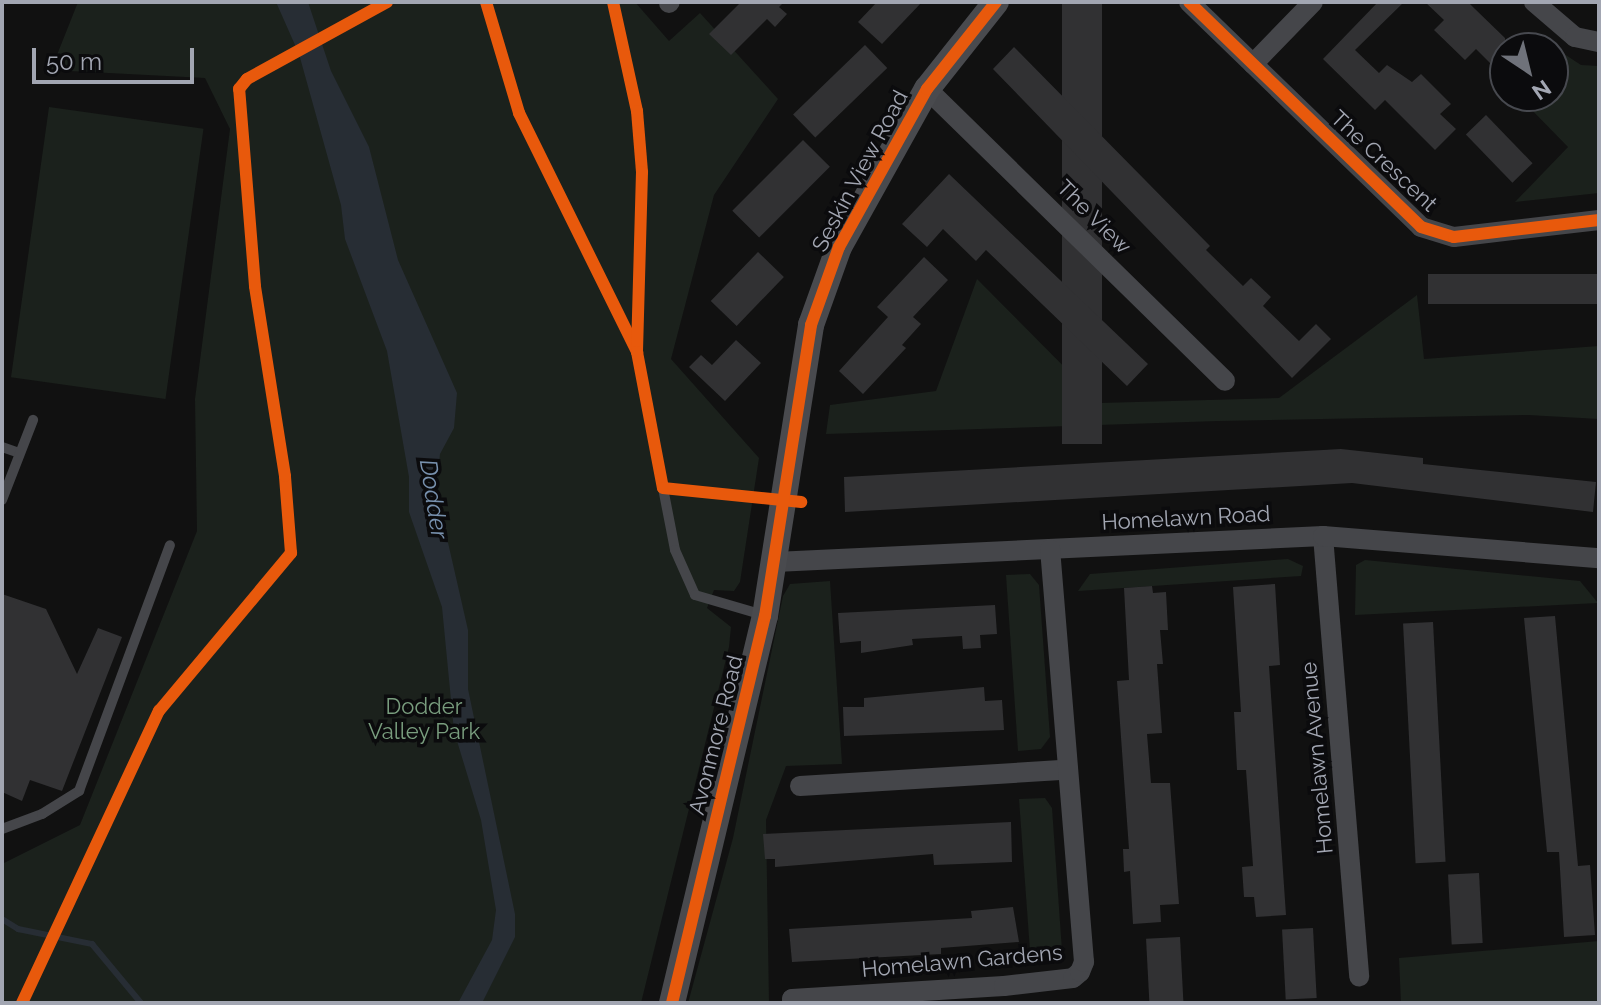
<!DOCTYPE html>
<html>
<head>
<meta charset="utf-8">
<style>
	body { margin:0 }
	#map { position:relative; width:1601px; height:1005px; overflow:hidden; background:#111; font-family:Raleway,sans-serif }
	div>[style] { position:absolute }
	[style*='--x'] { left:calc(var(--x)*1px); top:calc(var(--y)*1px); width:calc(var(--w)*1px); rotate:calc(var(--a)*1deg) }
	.green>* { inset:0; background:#1b211c; transform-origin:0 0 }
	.water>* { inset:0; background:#272d34 }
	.stream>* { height:6px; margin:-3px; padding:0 3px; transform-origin:3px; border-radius:3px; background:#272d34 }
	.building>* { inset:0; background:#313133; transform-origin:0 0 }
	.lane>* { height:10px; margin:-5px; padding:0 5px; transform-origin:5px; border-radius:5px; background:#45464a }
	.street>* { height:20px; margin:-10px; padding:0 10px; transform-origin:10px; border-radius:10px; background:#45464a }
	.secondary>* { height:26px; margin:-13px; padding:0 13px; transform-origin:13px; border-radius:13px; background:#494a4e }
	.cycleway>* { height:12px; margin:-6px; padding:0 6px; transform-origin:6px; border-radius:6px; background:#e8590c }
	span { translate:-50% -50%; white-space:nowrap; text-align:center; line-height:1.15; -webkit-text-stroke:7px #0b0b0d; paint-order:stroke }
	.street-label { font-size:22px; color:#a2a6b2 }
	.park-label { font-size:22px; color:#799d7e }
	.water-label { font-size:24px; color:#7891ae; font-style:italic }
	.frame { position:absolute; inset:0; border:4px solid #a2a6b2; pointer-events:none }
	.north { position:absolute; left:1489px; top:32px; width:80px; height:80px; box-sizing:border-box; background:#0b0b0d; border:2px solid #47494f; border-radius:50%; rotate:145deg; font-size:22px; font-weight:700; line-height:32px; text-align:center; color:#a2a6b2 }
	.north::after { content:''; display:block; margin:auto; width:28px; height:36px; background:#6f727a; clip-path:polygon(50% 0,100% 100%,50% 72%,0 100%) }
	.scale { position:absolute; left:32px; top:48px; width:162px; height:36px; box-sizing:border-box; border:4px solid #a2a6b2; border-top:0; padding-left:10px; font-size:24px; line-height:28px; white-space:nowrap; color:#a2a6b2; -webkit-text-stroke:6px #0b0b0d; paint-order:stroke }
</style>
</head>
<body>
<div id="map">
	<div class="green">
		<i style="clip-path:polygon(78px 2px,635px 2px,669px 41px,700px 13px,778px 99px,714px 195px,671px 359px,759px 458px,740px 582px,734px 591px,714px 590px,707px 608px,731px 627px,729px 647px,641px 1003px,2px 1003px,2px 864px,80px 825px,197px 531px,195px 399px,230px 129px,205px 78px,51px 70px)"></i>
		<i style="clip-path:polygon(1555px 48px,1581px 65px,1599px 66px,1599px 193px,1515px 202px,1568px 147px,1518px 96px,1553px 96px)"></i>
		<i style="left:49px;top:107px;width:156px;height:273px;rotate:8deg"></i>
		<i style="clip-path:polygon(977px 279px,1100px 403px,1279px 398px,1417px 295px,1424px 359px,1599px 346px,1599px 419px,1528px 415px,1218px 421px,826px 434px,830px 405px,936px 391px)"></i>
		<i style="clip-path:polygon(1288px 559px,1303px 566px,1301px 576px,1078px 591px,1090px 574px)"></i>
		<i style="clip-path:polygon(1365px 560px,1580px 581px,1598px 603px,1355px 615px,1356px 565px)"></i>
		<i style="clip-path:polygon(1030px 574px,1039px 585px,1050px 737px,1041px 749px,1018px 751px,1006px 575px)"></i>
		<i style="clip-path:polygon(830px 581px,842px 764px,786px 766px,766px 820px,769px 1003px,688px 1003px,733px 838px,783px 596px,790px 584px)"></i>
		<i style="clip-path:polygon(1045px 798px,1052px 808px,1062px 951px,1055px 961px,1031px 965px,1019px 799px)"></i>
		<i style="clip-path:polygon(1599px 941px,1599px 1003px,1401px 1003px,1399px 958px)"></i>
	</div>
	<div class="water">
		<i style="clip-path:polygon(276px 2px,308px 2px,331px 71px,369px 147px,398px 260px,457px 393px,454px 428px,440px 454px,436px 490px,468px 630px,468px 689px,515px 914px,515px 937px,482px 1003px,458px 1003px,492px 940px,496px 910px,481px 820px,454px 731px,442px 607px,409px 512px,409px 477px,387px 351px,345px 239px,341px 205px,299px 54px)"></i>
	</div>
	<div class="stream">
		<i style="--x:2;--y:919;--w:19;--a:32"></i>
		<i style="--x:18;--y:929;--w:76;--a:11.5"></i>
		<i style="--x:92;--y:944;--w:77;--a:50.3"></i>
	</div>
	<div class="building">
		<i style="clip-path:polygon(741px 2px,784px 2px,779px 7px,787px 14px,775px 27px,767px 19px,731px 55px,709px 34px)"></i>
		<i style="clip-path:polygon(877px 2px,922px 2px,882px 44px,858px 22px)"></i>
		<i style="left:1062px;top:2px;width:40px;height:442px"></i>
		<i style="clip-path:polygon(1378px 2px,1404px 2px,1355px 50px,1379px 73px,1387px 65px,1412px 82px,1421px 74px,1451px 104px,1440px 114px,1456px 129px,1435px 150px,1385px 100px,1375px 110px,1323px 59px)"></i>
		<i style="clip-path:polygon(1425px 2px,1468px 2px,1475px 9px,1505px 38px,1505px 78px,1476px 49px,1465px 60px,1434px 30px,1444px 20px)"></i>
		<i style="left:865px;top:45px;width:32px;height:100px;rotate:46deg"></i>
		<i style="clip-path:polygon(1014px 47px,1210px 246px,1206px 250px,1243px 286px,1251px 278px,1271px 297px,1263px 306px,1299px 341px,1316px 324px,1331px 339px,1292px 378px,993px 69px)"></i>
		<i style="left:1486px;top:115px;width:67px;height:28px;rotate:46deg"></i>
		<i style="left:803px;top:140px;width:38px;height:100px;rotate:45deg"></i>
		<i style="clip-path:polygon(949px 174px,1148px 364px,1127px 386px,986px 250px,976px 261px,943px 229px,927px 247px,902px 224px)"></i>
		<i style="left:758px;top:252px;width:36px;height:68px;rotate:44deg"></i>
		<i style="clip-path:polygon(924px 257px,948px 280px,913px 317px,921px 324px,902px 345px,906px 348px,863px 394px,839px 371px,888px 317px,877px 307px)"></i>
		<i style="left:1599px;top:274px;width:30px;height:171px;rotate:90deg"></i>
		<i style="clip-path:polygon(736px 340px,761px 363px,725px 401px,689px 367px,701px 355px,712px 365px)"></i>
		<i style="clip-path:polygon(1341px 449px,1423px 458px,1423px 464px,1596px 482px,1593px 512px,1352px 483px,845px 512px,844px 477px)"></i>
		<i style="clip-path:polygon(1275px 584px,1280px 665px,1269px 666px,1286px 915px,1256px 917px,1254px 897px,1244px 897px,1242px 867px,1253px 866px,1246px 770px,1237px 770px,1234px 712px,1241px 712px,1233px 587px)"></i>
		<i style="clip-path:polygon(1152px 586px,1153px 593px,1166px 592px,1168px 630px,1160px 630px,1163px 664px,1157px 664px,1162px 733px,1147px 734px,1151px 783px,1170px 783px,1179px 904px,1160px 905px,1161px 922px,1133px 924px,1130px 871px,1124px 872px,1123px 849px,1129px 849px,1117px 681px,1129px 680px,1124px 588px)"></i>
		<i style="clip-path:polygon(2px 594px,46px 609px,77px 674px,98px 628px,122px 637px,62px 791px,30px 780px,22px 801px,2px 792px)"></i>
		<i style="clip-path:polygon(995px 605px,997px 634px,980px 635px,981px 648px,963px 649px,962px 636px,912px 639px,913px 645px,861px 653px,861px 641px,840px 643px,838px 613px)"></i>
		<i style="clip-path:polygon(1555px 616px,1578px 866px,1590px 865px,1595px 935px,1564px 937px,1559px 852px,1547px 852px,1524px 618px)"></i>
		<i style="left:1433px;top:622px;width:240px;height:30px;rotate:87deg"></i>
		<i style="clip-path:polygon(984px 687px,985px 701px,1002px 700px,1004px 730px,844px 736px,843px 707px,864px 707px,864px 698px)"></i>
		<i style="clip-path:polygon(1011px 822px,1012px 862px,934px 865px,933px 854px,775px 867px,775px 859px,765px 859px,763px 834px)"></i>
		<i style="left:1479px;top:873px;width:70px;height:31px;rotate:87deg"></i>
		<i style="clip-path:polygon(1013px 907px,1019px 942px,941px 948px,941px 954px,792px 962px,789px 929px,972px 918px,971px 911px)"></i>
		<i style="left:1313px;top:928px;width:70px;height:31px;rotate:87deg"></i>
		<i style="left:1180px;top:937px;width:66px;height:34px;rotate:87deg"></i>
	</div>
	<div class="lane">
		<i style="--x:2;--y:447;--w:18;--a:19"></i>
		<i style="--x:663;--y:488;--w:63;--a:79"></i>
		<i style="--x:675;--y:550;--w:49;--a:66"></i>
		<i style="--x:695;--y:595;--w:71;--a:16.4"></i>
		<i style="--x:2;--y:500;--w:86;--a:-68.8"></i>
		<i style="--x:2;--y:829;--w:43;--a:-20.6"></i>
		<i style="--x:42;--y:814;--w:44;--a:-31.9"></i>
		<i style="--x:79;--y:791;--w:262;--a:-69.7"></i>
	</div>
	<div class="street">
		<i style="--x:1189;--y:2;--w:323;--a:44.1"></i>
		<i style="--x:1421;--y:227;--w:34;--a:17"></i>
		<i style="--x:1454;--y:237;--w:146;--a:-6.7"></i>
		<i style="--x:1534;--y:2;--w:54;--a:40.5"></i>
		<i style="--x:1575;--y:37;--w:25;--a:12"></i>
		<i style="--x:669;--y:3;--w:1;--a:-45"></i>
		<i style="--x:1253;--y:64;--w:86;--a:-45.9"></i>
		<i style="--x:927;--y:89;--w:417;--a:44.4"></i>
		<i style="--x:1323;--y:536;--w:442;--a:85.3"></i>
		<i style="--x:775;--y:562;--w:549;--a:-2.72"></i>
		<i style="--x:1323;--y:536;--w:277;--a:4.6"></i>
		<i style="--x:800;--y:786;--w:265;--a:-3.5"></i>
		<i style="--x:792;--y:1003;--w:4;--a:-90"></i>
		<i style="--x:792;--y:999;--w:212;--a:-3.5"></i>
		<i style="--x:1004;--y:986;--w:69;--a:-6.6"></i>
		<i style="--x:1073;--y:978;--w:9;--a:-41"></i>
		<i style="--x:1080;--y:972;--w:11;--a:-68"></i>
		<i style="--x:1084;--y:962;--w:414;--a:-94.7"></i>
	</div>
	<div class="secondary">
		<i style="--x:672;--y:1003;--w:398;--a:-76.5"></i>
		<i style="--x:765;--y:616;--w:295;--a:-81"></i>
		<i style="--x:811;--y:325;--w:83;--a:-70.3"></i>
		<i style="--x:839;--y:247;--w:181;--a:-60.9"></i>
		<i style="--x:927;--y:89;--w:111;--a:-51.6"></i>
	</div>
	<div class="cycleway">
		<i style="--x:486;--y:2;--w:116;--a:73.4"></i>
		<i style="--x:519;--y:113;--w:267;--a:63.7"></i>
		<i style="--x:613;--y:2;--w:112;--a:77.6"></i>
		<i style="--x:637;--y:111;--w:61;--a:85.3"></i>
		<i style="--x:642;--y:172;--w:180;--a:91.6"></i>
		<i style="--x:637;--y:352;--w:138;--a:79.2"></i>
		<i style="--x:663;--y:488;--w:139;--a:5.8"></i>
		<i style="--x:1189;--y:2;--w:323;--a:44.1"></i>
		<i style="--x:1421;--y:227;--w:34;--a:17"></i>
		<i style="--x:1454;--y:237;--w:146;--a:-6.7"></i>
		<i style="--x:22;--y:1003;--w:323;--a:-64.9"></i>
		<i style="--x:159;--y:711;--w:206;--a:-50.1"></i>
		<i style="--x:291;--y:553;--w:77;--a:-94.5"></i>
		<i style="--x:285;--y:476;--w:192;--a:-99"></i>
		<i style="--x:255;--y:286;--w:198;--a:-94.6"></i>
		<i style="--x:239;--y:89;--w:13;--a:-51"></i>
		<i style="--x:247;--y:79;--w:160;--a:-28.8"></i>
		<i style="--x:672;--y:1003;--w:398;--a:-76.5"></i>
		<i style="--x:765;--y:616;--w:295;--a:-81"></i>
		<i style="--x:811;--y:325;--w:83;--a:-70.3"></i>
		<i style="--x:839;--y:247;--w:181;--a:-60.9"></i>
		<i style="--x:927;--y:89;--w:111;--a:-51.6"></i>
	</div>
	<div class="street-label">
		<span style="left:1384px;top:161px;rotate:43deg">The Crescent</span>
		<span style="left:860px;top:171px;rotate:-62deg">Seskin View Road</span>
		<span style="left:1094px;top:217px;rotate:45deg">The View</span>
		<span style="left:1186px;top:518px;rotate:-3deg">Homelawn Road</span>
		<span style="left:716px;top:735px;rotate:-76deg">Avonmore Road</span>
		<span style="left:1317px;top:758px;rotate:-95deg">Homelawn Avenue</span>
		<span style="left:962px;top:961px;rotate:-5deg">Homelawn Gardens</span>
	</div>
	<div class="park-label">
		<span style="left:424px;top:719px">Dodder<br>Valley Park</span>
	</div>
	<div class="water-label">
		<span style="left:434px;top:499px;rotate:81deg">Dodder</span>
	</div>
	<div class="frame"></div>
	<div class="north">N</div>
	<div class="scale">50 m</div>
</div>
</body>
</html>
